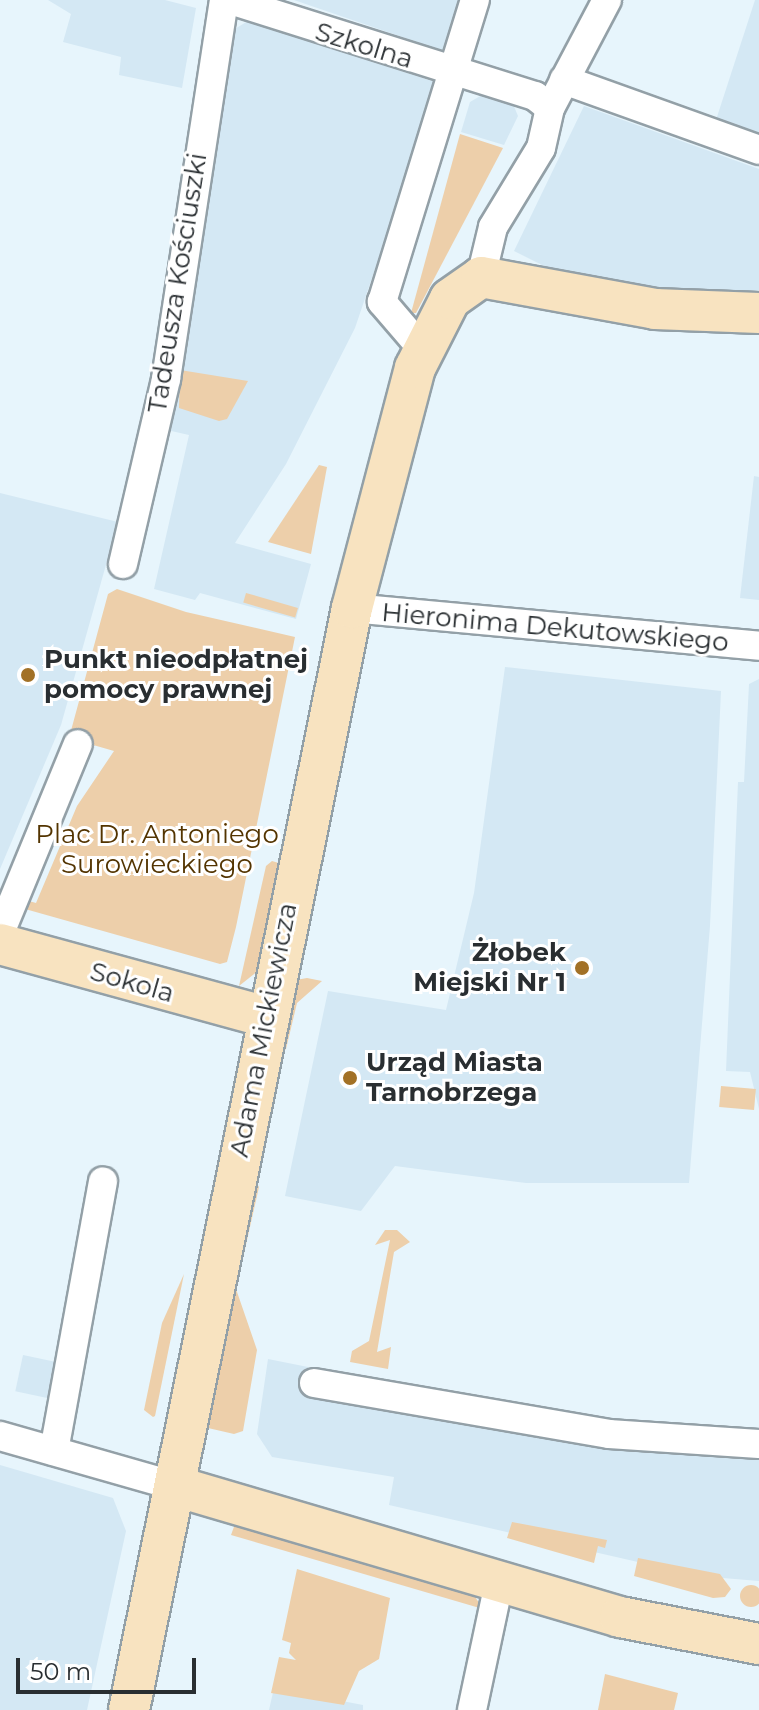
<!DOCTYPE html>
<html>
<head>
<meta charset="utf-8">
<style>
	body { margin:0 }
	#map { position:relative; width:759px; height:1710px; overflow:hidden; background:#e7f5fc; font-family:Montserrat,sans-serif }
	div>[style] { position:absolute }
	[style*='--x'] { left:calc(var(--x)*1px); top:calc(var(--y)*1px); width:calc(var(--w)*1px); rotate:calc(var(--a)*1deg) }
	.built>* { inset:0; background:#d4e8f4; transform-origin:0 0 }
	.green>* { inset:0; background:#edcfaa; transform-origin:0 0 }
	.round { border-radius:50% }
	.roads { filter:drop-shadow(2px 0 #93a0a7) drop-shadow(-2px 0 #93a0a7) drop-shadow(0 2px #93a0a7) drop-shadow(0 -2px #93a0a7) }
	.street>* { height:28px; margin:-14px; padding:0 14px; transform-origin:14px; border-radius:14px; background:#fff }
	.secondary>* { height:40px; margin:-20px; padding:0 20px; transform-origin:20px; border-radius:20px; background:#f8e3c0 }
	.dots>* { width:22px; height:22px; translate:-50% -50%; box-sizing:border-box; border:4px solid #fff; border-radius:50% }
	span { translate:-50% -50%; white-space:nowrap; text-align:center; line-height:1.15; -webkit-text-stroke:6px #fff; paint-order:stroke }
	.street-label { font-size:26px; color:#292e31 }
	.poi-label { font-size:26px; color:#292e31; font-weight:700 }
	.left { translate:0 -50%; text-align:left }
	.right { translate:-100% -50%; text-align:right }
	.park-label { font-size:26px; color:#533400 }
	.scale { position:absolute; left:16px; top:1658px; width:180px; height:36px; box-sizing:border-box; border:4px solid #292e31; border-top:0; padding-left:10px; font-size:24px; line-height:28px; white-space:nowrap; color:#292e31; -webkit-text-stroke:6px #fff; paint-order:stroke }
</style>
</head>
<body>
<div id="map">
	<div class="built">
		<i style="clip-path:polygon(48px 0,165px 0,196px 8px,182px 88px,119px 75px,121px 57px,63px 42px,71px 14px)"></i>
		<i style="clip-path:polygon(294px 0,462px 0,446px 52px)"></i>
		<i style="clip-path:polygon(755px 0,759px 0,759px 136px,715px 123px)"></i>
		<i style="clip-path:polygon(248px 21px,438px 83px,355px 328px,286px 464px,235px 543px,311px 564px,296px 619px,200px 593px,195px 600px,154px 589px,189px 435px,167px 430px,195px 294px,202px 202px,233px 30px)"></i>
		<i style="clip-path:polygon(482px 95px,513px 104px,518px 116px,504px 145px,461px 132px,470px 102px)"></i>
		<i style="clip-path:polygon(584px 106px,759px 169px,759px 290px,665px 292px,554px 271px,514px 251px)"></i>
		<i style="clip-path:polygon(754px 476px,759px 477px,759px 600px,740px 598px)"></i>
		<i style="clip-path:polygon(0 493px,118px 522px,61px 725px,0 869px)"></i>
		<i style="clip-path:polygon(505px 667px,721px 691px,710px 926px,689px 1183px,526px 1183px,395px 1166px,361px 1211px,285px 1196px,328px 991px,446px 1010px,474px 893px)"></i>
		<i style="clip-path:polygon(759px 679px,759px 1109px,750px 1072px,726px 1071px,738px 782px,744px 782px,749px 684px)"></i>
		<i style="left:23px;top:1355px;width:35px;height:37px;rotate:12deg"></i>
		<i style="clip-path:polygon(268px 1359px,308px 1367px,305px 1391px,759px 1455px,759px 1581px,699px 1576px,389px 1505px,394px 1477px,272px 1457px,257px 1434px)"></i>
		<i style="clip-path:polygon(0 1465px,113px 1498px,126px 1531px,87px 1710px,0 1710px)"></i>
		<i style="clip-path:polygon(274px 1688px,363px 1705px,363px 1710px,269px 1710px)"></i>
	</div>
	<div class="green">
		<i style="clip-path:polygon(460px 134px,503px 148px,416px 313px,411px 313px)"></i>
		<i style="clip-path:polygon(180px 370px,248px 381px,227px 419px,219px 421px,179px 408px)"></i>
		<i style="clip-path:polygon(319px 465px,327px 467px,311px 554px,268px 542px)"></i>
		<i style="clip-path:polygon(117px 589px,186px 612px,295px 637px,236px 927px,227px 962px,220px 964px,18px 907px,22px 899px,36px 903px,77px 806px,114px 751px,69px 738px,108px 594px)"></i>
		<i style="left:246px;top:593px;width:54px;height:10px;rotate:16deg"></i>
		<i style="clip-path:polygon(272px 861px,282px 864px,259px 970px,239px 986px,266px 866px)"></i>
		<i style="clip-path:polygon(307px 978px,322px 981px,297px 1003px,286px 1049px,278px 1056px,296px 980px)"></i>
		<i style="left:721px;top:1086px;width:35px;height:21px;rotate:5deg"></i>
		<i style="clip-path:polygon(255px 1181px,259px 1187px,236px 1289px,257px 1350px,243px 1431px,234px 1434px,208px 1428px)"></i>
		<i style="clip-path:polygon(385px 1230px,397px 1230px,410px 1242px,394px 1252px,377px 1352px,391px 1347px,388px 1369px,350px 1362px,352px 1351px,369px 1341px,390px 1240px,375px 1245px)"></i>
		<i style="clip-path:polygon(184px 1274px,155px 1416px,153px 1417px,144px 1410px,162px 1323px)"></i>
		<i style="clip-path:polygon(512px 1522px,607px 1540px,605px 1548px,598px 1546px,594px 1563px,507px 1538px)"></i>
		<i style="clip-path:polygon(235px 1524px,472px 1592px,483px 1609px,231px 1535px)"></i>
		<i style="clip-path:polygon(638px 1558px,720px 1574px,731px 1589px,725px 1597px,713px 1598px,634px 1576px)"></i>
		<i style="clip-path:polygon(297px 1569px,390px 1598px,379px 1659px,359px 1671px,344px 1705px,271px 1693px,279px 1657px,296px 1660px,289px 1653px,291px 1643px,282px 1640px)"></i>
		<i class="round" style="left:740px;top:1585px;width:22px;height:22px"></i>
		<i style="clip-path:polygon(605px 1674px,678px 1693px,674px 1710px,598px 1710px)"></i>
	</div>
	<div class="roads">
		<div class="street">
			<i style="--x:230;--y:0;--w:320;--a:17.5"></i>
			<i style="--x:535;--y:96;--w:19;--a:39"></i>
			<i style="--x:564;--y:80;--w:207;--a:19.7"></i>
			<i style="--x:481;--y:277;--w:51;--a:-76.5"></i>
			<i style="--x:493;--y:227;--w:92;--a:-58.7"></i>
			<i style="--x:541;--y:148;--w:41;--a:-77.3"></i>
			<i style="--x:550;--y:108;--w:122;--a:-62.2"></i>
			<i style="--x:424;--y:351;--w:65;--a:-130.6"></i>
			<i style="--x:382;--y:302;--w:316;--a:-72.9"></i>
			<i style="--x:123;--y:564;--w:190;--a:-76.9"></i>
			<i style="--x:166;--y:379;--w:383;--a:-81.3"></i>
			<i style="--x:352;--y:608;--w:409;--a:5.3"></i>
			<i style="--x:0;--y:933;--w:204;--a:-67.6"></i>
			<i style="--x:314;--y:1383;--w:299;--a:9.8"></i>
			<i style="--x:609;--y:1434;--w:150;--a:3.8"></i>
			<i style="--x:0;--y:1436;--w:182;--a:15.9"></i>
			<i style="--x:54;--y:1451;--w:274;--a:-79.7"></i>
			<i style="--x:472;--y:1710;--w:130;--a:-78"></i>
		</div>
		<div class="secondary">
			<i style="--x:0;--y:944;--w:276;--a:15.3"></i>
			<i style="--x:175;--y:1486;--w:464;--a:16.4"></i>
			<i style="--x:620;--y:1617;--w:142;--a:11"></i>
			<i style="--x:129;--y:1710;--w:1124;--a:-78.56"></i>
			<i style="--x:352;--y:608;--w:248;--a:-75.3"></i>
			<i style="--x:415;--y:368;--w:77;--a:-63.1"></i>
			<i style="--x:450;--y:299;--w:38;--a:-35"></i>
			<i style="--x:481;--y:277;--w:177;--a:10.4"></i>
			<i style="--x:655;--y:309;--w:104;--a:2.2"></i>
		</div>
	</div>
	<div class="dots">
		<i style="left:28px;top:675px;background:#a27126"></i>
		<i style="left:582px;top:968px;background:#a27126"></i>
		<i style="left:350px;top:1078px;background:#a27126"></i>
	</div>
	<div class="street-label">
		<span style="left:364px;top:46px;rotate:17deg">Szkolna</span>
		<span style="left:178px;top:283px;rotate:-81deg">Tadeusza Kościuszki</span>
		<span style="left:555px;top:628px;rotate:5deg">Hieronima Dekutowskiego</span>
		<span style="left:132px;top:983px;rotate:16deg">Sokola</span>
		<span style="left:264px;top:1030px;rotate:-79deg">Adama Mickiewicza</span>
	</div>
	<div class="poi-label">
		<span class="left" style="left:44px;top:675px">Punkt nieodpłatnej<br>pomocy prawnej</span>
		<span class="right" style="left:566px;top:968px">Żłobek<br>Miejski Nr 1</span>
		<span class="left" style="left:366px;top:1078px">Urząd Miasta<br>Tarnobrzega</span>
	</div>
	<div class="park-label">
		<span style="left:157px;top:850px">Plac Dr. Antoniego<br>Surowieckiego</span>
	</div>
	<div class="scale">50 m</div>
</div>
</body>
</html>
